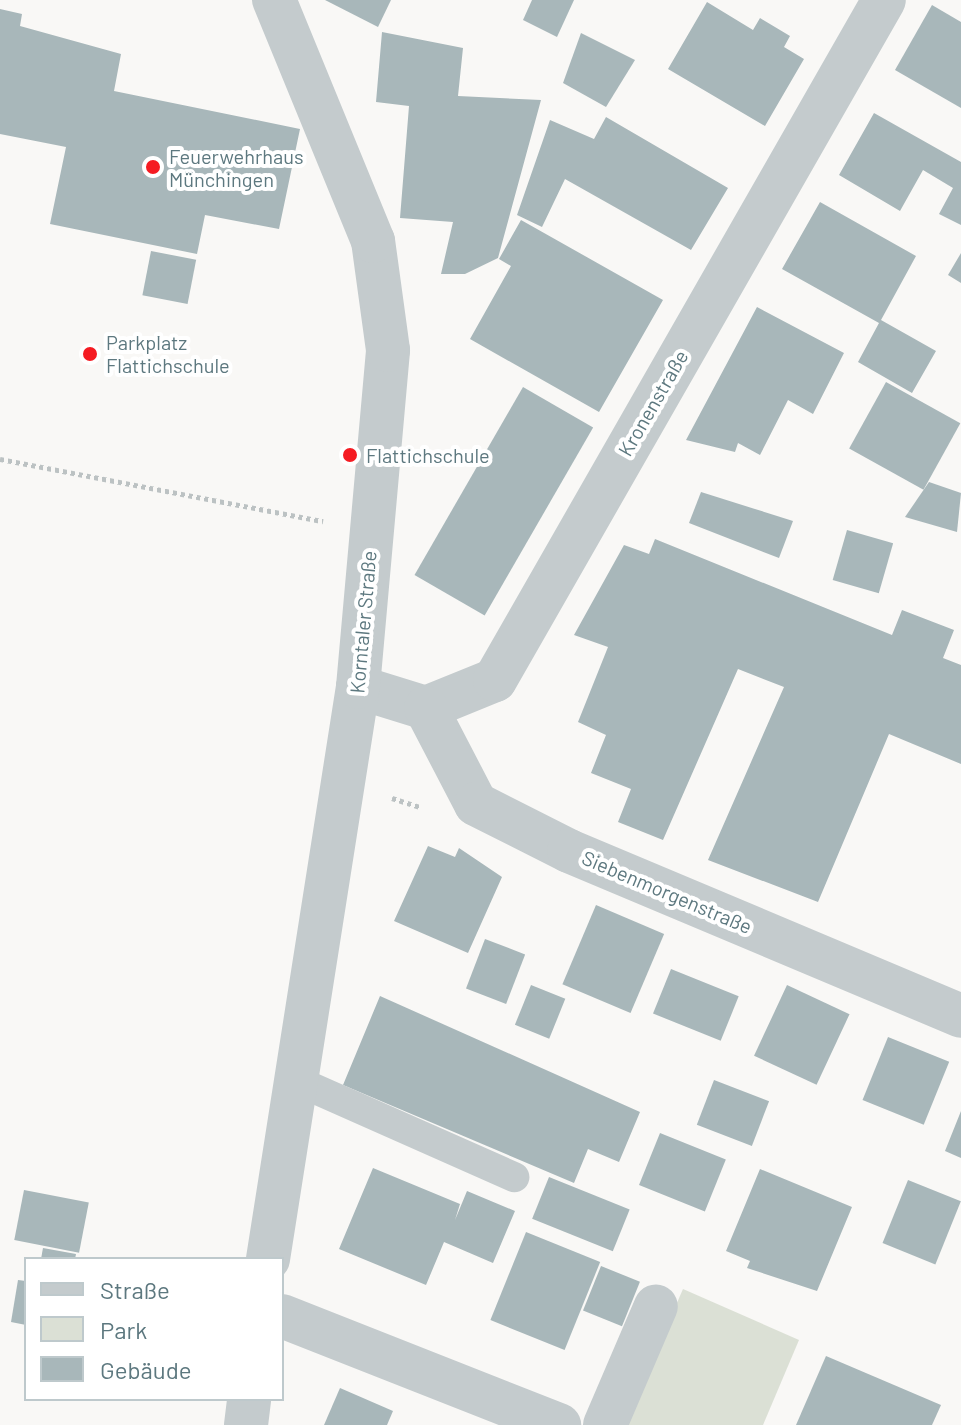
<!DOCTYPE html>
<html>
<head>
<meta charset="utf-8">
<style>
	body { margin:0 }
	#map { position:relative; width:961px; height:1425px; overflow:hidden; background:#f9f8f6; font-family:Barlow,sans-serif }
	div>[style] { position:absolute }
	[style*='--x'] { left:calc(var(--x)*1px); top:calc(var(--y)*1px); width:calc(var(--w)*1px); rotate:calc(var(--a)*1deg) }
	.green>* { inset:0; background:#dbe0d5 }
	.building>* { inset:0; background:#a8b7ba; transform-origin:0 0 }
	.path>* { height:5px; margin-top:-2.5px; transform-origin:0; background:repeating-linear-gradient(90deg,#bcc2c3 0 4px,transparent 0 8px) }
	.service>* { height:30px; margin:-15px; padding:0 15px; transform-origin:15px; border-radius:15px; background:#c4cbcd }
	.minor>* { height:44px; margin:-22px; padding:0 22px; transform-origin:22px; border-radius:22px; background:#c4cbcd }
	.dots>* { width:22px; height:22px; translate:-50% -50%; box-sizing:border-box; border:4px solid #fff; border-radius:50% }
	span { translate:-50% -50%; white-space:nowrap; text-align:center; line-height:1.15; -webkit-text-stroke:8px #fff; paint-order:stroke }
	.poi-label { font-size:20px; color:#5d787f }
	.left { translate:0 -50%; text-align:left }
	.street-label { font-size:20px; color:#5d787f }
	.legend { position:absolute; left:24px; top:1257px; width:260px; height:144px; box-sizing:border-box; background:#fff; border:2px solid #bec9cc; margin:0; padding:10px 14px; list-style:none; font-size:24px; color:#5d787f }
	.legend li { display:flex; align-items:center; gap:16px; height:40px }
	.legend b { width:40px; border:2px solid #bec9cc }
</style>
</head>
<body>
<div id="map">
	<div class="green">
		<i style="clip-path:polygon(683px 1289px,799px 1340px,763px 1425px,624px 1425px)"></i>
	</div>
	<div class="building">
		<i style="clip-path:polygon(325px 0,391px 0,378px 27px)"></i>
		<i style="clip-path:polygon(532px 0,574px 0,557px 37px,523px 20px)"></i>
		<i style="clip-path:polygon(707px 2px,753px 30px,760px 18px,790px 36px,784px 47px,804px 59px,765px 126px,668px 69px)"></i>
		<i style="clip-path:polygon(932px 5px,961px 22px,961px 108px,895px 70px)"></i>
		<i style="clip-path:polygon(0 9px,22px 14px,20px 26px,121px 54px,114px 91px,300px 129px,279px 229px,205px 215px,197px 254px,50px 224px,66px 147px,0 134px)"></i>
		<i style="clip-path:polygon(382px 32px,463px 48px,458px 96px,541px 100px,498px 258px,465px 274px,441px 274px,453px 222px,400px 218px,409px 106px,376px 102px)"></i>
		<i style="clip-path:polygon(581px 33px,635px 60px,606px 107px,563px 83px)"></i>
		<i style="clip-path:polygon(874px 113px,961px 162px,961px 225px,939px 214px,953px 188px,923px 170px,900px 211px,839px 175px)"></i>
		<i style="clip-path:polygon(606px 117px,728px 188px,691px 250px,565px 179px,542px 227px,517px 215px,550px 120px,594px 139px)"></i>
		<i style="clip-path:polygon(820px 202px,916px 256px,881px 320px,936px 351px,912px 393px,858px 362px,879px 323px,782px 269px)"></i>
		<i style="clip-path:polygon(521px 220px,663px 300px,599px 412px,470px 339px,511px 266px,499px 259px)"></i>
		<i style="left:151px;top:251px;width:46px;height:45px;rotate:11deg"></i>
		<i style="clip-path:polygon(961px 253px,961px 283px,948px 275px)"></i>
		<i style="clip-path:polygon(757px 307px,844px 353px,813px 414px,788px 400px,760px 455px,738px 443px,735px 452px,686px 440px)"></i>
		<i style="left:886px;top:382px;width:85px;height:76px;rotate:29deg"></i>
		<i style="left:523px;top:387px;width:81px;height:217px;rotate:30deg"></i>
		<i style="clip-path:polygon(929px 482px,961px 493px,957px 532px,905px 517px)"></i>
		<i style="clip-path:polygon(701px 492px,793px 521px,779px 558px,689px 523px)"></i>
		<i style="left:847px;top:530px;width:48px;height:52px;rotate:16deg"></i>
		<i style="clip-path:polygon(655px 539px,892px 635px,902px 610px,954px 630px,943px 658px,961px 665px,961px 764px,889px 734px,818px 902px,708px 860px,784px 687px,738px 669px,663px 840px,618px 822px,631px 789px,591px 773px,606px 735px,578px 722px,608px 647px,574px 635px,624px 545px,649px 554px)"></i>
		<i style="clip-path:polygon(428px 846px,455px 857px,459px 848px,502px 877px,468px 953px,394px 921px)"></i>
		<i style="left:596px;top:905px;width:74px;height:86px;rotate:23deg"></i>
		<i style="left:485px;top:939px;width:43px;height:53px;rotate:21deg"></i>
		<i style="left:671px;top:969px;width:73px;height:48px;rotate:22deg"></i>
		<i style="left:531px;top:985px;width:37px;height:43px;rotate:22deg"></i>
		<i style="left:787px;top:985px;width:69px;height:78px;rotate:25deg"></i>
		<i style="clip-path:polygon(380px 996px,640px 1112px,619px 1162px,588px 1149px,574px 1183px,343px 1085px)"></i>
		<i style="left:888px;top:1037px;width:66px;height:68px;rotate:22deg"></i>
		<i style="left:714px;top:1080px;width:59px;height:48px;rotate:21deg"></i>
		<i style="clip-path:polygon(961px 1111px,961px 1158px,945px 1151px)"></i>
		<i style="left:660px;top:1133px;width:71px;height:56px;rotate:22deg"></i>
		<i style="clip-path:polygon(373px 1168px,460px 1204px,455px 1220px,467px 1191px,515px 1211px,493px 1263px,444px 1242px,426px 1285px,339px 1249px)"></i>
		<i style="clip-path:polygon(760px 1169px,852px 1207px,817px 1291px,747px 1268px,750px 1261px,726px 1251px)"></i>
		<i style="left:549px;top:1177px;width:87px;height:45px;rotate:22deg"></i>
		<i style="left:908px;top:1180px;width:57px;height:68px;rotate:22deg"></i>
		<i style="left:24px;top:1190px;width:66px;height:51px;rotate:11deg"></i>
		<i style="left:526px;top:1232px;width:80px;height:95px;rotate:22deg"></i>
		<i style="clip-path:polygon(43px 1248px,76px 1254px,75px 1259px,41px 1259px)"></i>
		<i style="left:601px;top:1266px;width:42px;height:48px;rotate:22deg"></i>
		<i style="clip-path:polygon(18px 1280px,26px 1281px,26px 1325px,11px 1322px)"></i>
		<i style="clip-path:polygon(826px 1356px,941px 1405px,932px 1425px,796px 1425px)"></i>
		<i style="clip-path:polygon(340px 1388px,393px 1411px,387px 1425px,324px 1425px)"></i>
	</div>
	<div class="path">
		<i style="--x:0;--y:459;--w:329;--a:10.9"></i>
		<i style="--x:392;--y:798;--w:29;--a:18"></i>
	</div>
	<div class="service">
		<i style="--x:295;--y:1080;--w:240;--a:23.9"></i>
	</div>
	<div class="minor">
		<i style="--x:358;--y:687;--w:71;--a:17.2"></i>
		<i style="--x:426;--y:708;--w:74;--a:-22.1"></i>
		<i style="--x:495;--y:680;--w:783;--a:-60.23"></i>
		<i style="--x:426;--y:708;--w:108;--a:62.5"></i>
		<i style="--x:476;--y:804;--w:104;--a:26.8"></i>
		<i style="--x:569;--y:851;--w:425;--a:22.8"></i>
		<i style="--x:268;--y:1259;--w:579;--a:-81.06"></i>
		<i style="--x:358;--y:687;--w:338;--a:-84.9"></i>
		<i style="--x:388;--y:350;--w:110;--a:-97.8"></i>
		<i style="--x:373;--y:241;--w:261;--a:-112.3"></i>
		<i style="--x:282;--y:1316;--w:298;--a:21.5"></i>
		<i style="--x:246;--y:1425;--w:26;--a:-83"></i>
		<i style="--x:605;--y:1425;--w:129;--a:-66.8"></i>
	</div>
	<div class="dots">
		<i style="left:153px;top:167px;background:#f51b22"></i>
		<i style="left:90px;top:354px;background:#f51b22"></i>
		<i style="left:350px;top:455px;background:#f51b22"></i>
	</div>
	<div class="poi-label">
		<span class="left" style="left:169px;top:168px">Feuerwehrhaus<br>Münchingen</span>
		<span class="left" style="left:106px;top:354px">Parkplatz<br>Flattichschule</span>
		<span class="left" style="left:366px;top:455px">Flattichschule</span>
	</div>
	<div class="street-label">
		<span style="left:653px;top:403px;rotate:-60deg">Kronenstraße</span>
		<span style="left:363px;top:622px;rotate:-85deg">Korntaler Straße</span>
		<span style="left:667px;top:892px;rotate:23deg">Siebenmorgenstraße</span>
	</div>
	<ul class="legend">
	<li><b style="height:10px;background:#c4cbcd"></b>Straße</li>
	<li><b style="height:22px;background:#dbe0d5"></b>Park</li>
	<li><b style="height:22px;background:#a8b7ba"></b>Gebäude</li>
	</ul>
</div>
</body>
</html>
